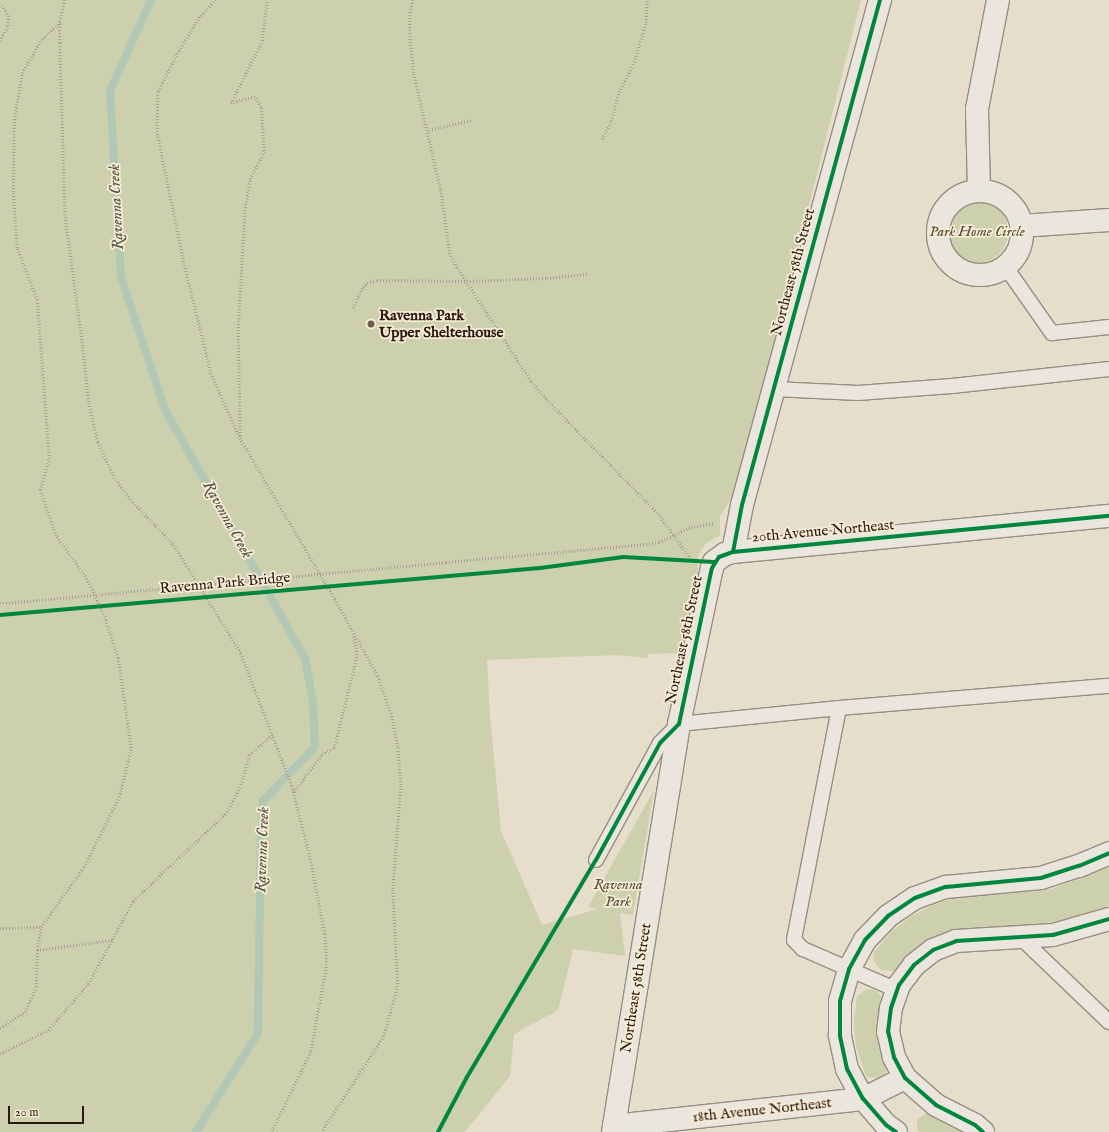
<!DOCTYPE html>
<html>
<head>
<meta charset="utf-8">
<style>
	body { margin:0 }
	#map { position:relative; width:1109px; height:1132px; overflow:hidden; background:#e6decb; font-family:"IM FELL English",serif }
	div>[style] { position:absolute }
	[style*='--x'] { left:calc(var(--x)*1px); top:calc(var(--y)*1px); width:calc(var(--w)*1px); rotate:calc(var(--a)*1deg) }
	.green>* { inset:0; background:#ccd0ad }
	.round { border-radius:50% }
	.stream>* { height:8px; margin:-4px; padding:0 4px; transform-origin:4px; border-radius:4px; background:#b2c8b5 }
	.path>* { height:2.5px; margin-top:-1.25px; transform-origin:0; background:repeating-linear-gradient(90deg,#a7a199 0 1px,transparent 0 3px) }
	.roads { filter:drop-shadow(1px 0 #958e82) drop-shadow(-1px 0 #958e82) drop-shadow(0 1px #958e82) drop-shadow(0 -1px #958e82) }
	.service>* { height:14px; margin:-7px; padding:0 7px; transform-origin:7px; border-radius:7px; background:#ebe6dd }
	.minor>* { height:22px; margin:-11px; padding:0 11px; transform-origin:11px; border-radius:11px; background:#ebe6dd }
	.minor>.ring { margin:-11px; padding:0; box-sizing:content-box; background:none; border:22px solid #ebe6dd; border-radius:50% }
	.secondary>* { height:22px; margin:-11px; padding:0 11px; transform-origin:11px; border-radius:11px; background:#ebe6dd }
	.path-bridge>* { height:2.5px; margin-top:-1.25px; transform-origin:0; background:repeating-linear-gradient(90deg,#a7a199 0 1px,transparent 0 3px) }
	.cycleway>* { height:4px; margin:-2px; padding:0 2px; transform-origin:2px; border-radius:2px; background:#00873e }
	.dots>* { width:11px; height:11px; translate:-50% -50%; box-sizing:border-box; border:2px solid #f7ecd5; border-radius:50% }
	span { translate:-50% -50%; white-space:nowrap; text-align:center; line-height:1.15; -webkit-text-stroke:3.5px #f7ecd5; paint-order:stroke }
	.park-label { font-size:15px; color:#564c37; font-style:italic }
	.street-label { font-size:15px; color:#2d180f }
	.poi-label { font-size:15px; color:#2d180f; font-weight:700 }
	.left { translate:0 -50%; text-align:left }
	.water-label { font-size:16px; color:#545246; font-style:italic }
	.scale { position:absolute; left:8px; top:1106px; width:76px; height:18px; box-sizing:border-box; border:2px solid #2d180f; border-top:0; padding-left:5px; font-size:12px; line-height:14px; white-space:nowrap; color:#2d180f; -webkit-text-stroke:3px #f7ecd5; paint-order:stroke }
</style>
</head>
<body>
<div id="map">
	<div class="green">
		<i style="clip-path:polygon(0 0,861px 0,737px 490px,720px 516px,720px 535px,705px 544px,698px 556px,698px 579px,681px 653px,648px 654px,647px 658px,616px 655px,487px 660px,490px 716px,501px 831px,542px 925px,598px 909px,588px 907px,654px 790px,633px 915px,620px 913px,625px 956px,573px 949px,558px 1010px,514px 1034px,510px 1076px,465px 1132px,0 1132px)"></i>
		<i class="round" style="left:946px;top:201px;width:62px;height:62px"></i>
		<i style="clip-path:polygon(1109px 867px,1109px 906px,1072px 918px,1034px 925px,962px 930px,941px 935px,921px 945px,897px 970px,893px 971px,881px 970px,873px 960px,873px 957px,875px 951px,891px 932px,910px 917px,932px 905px,955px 898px,1052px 889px)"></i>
		<i style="clip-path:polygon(866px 989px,875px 990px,881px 996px,883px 999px,888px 1065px,885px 1074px,877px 1078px,868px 1077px,865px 1074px,856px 1046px,854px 1021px,857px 997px)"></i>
		<i style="clip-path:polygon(926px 1113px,930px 1113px,947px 1121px,963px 1132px,919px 1132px,917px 1128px,917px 1120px)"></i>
	</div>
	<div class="stream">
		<i style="--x:151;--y:0;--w:100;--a:114.3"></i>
		<i style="--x:110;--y:91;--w:186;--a:86.6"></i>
		<i style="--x:121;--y:277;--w:140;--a:71.7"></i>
		<i style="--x:165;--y:410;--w:285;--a:60.6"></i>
		<i style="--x:305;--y:658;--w:45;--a:79.7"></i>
		<i style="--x:313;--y:702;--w:45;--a:87.5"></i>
		<i style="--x:315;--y:747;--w:75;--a:133.9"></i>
		<i style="--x:263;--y:801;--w:33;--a:93"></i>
		<i style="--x:261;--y:834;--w:199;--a:90.9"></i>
		<i style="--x:258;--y:1033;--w:117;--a:122.1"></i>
	</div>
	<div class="path">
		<i style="--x:65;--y:0;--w:22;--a:103"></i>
		<i style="--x:60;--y:21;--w:22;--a:90"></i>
		<i style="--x:60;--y:43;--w:171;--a:88.3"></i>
		<i style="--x:65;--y:214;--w:134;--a:82.3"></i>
		<i style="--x:83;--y:347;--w:56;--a:83.9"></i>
		<i style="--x:89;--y:403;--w:40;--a:77"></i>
		<i style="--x:98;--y:442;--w:38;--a:65"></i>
		<i style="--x:114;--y:477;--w:31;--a:53"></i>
		<i style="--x:133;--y:502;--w:59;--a:46.4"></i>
		<i style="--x:174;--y:545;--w:127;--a:58.2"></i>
		<i style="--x:241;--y:653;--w:142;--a:69"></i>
		<i style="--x:292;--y:786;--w:72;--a:75.6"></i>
		<i style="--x:310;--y:856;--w:79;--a:79.1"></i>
		<i style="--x:325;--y:934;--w:30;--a:86"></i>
		<i style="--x:327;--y:964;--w:89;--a:100.3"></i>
		<i style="--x:311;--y:1052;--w:89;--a:116"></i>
		<i style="--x:216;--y:0;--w:23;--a:133"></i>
		<i style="--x:200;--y:17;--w:42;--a:121.4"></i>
		<i style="--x:178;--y:53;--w:44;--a:117.1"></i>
		<i style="--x:158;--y:92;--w:39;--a:91"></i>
		<i style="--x:157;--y:131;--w:134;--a:78.4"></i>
		<i style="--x:184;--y:262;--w:114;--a:76.3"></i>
		<i style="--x:211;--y:373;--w:71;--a:66"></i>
		<i style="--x:240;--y:438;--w:187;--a:59.5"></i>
		<i style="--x:335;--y:599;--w:88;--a:60.8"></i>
		<i style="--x:378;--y:676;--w:42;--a:70.7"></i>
		<i style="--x:392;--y:716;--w:33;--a:79"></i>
		<i style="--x:398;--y:748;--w:38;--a:85"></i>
		<i style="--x:401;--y:786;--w:104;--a:94.4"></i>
		<i style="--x:393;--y:890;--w:96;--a:87"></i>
		<i style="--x:398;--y:986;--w:52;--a:105.6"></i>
		<i style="--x:384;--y:1036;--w:114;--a:122.9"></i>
		<i style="--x:413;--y:0;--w:15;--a:101"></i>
		<i style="--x:410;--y:15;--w:21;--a:90"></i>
		<i style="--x:410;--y:36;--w:38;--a:84"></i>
		<i style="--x:414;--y:74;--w:119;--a:76.9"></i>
		<i style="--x:441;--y:190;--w:64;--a:81.9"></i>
		<i style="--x:450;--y:253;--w:16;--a:63"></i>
		<i style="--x:457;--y:267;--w:137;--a:56.9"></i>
		<i style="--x:532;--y:382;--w:33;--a:49"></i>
		<i style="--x:554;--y:407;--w:147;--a:45.6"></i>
		<i style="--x:657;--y:512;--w:58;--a:54.1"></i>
		<i style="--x:0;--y:3;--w:16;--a:55"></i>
		<i style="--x:9;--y:16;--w:11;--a:95"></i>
		<i style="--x:8;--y:27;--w:16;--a:120"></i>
		<i style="--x:429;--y:130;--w:44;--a:-13.1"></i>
		<i style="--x:602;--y:139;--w:20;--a:-63"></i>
		<i style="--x:611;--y:121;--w:30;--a:-75"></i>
		<i style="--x:619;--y:92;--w:30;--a:-63"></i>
		<i style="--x:633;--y:65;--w:44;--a:-72.8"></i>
		<i style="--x:646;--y:23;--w:23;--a:-88"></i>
		<i style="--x:353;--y:308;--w:23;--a:-65"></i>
		<i style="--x:363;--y:287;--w:6;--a:-45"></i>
		<i style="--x:367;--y:283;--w:10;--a:-17"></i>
		<i style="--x:377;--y:280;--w:90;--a:0.6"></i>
		<i style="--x:467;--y:281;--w:80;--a:-2.1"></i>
		<i style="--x:547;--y:278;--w:41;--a:-5.6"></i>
		<i style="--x:240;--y:436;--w:108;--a:-91.1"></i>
		<i style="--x:238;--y:328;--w:120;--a:-86.7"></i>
		<i style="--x:245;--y:208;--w:29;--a:-80"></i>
		<i style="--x:250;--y:179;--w:31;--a:-63"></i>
		<i style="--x:264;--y:151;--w:44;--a:-93.9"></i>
		<i style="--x:261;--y:107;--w:12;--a:-121"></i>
		<i style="--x:255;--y:97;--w:25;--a:166"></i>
		<i style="--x:231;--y:103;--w:69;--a:-63.4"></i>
		<i style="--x:262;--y:41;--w:41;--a:-83"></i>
		<i style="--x:446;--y:562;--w:204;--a:-5.1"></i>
		<i style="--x:649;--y:544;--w:10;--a:-11"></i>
		<i style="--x:659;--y:542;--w:35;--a:-25"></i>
		<i style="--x:691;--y:527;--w:24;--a:-9"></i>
		<i style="--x:0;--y:603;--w:6;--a:0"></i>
		<i style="--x:294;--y:792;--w:47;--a:-53.6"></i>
		<i style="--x:322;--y:754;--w:13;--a:-27"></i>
		<i style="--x:334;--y:748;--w:96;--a:-76.1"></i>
		<i style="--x:357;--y:655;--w:22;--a:-100"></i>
		<i style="--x:0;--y:928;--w:41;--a:-1.4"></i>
		<i style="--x:37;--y:950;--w:76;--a:-7.6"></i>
		<i style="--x:0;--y:1028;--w:30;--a:-33"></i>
		<i style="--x:25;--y:1012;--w:27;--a:-66"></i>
		<i style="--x:36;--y:987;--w:37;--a:-88"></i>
		<i style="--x:37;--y:950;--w:23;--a:-80"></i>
		<i style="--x:41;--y:927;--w:74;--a:-54.4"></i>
		<i style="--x:84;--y:867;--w:78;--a:-63.4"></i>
		<i style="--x:119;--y:797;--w:50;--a:-76.2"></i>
		<i style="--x:131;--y:748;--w:91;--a:-98.2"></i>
		<i style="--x:118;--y:658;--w:40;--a:-108"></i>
		<i style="--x:106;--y:620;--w:45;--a:-114.9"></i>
		<i style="--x:87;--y:579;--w:53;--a:-125.8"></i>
		<i style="--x:56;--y:536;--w:49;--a:-109.2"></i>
		<i style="--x:40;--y:490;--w:32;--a:-74"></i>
		<i style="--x:49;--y:459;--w:159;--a:-94.3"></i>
		<i style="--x:37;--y:300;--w:56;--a:-111"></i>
		<i style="--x:17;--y:248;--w:56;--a:-94.1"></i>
		<i style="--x:13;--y:192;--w:72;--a:-89.2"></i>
		<i style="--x:14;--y:120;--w:48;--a:-80.3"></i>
		<i style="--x:22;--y:73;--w:39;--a:-60"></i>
		<i style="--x:42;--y:39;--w:25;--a:-43"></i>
		<i style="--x:0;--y:1054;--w:54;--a:-26.6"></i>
		<i style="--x:48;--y:1030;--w:61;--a:-49"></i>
		<i style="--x:88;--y:984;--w:94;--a:-61.5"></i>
		<i style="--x:133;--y:901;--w:129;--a:-43.4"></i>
		<i style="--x:227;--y:812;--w:30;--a:-63"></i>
		<i style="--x:241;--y:785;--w:31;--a:-75"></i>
		<i style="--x:249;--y:755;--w:32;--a:-41"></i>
	</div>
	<div class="roads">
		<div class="service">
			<i style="--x:1005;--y:266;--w:82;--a:55"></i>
			<i style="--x:1052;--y:333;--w:57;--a:-6"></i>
			<i style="--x:774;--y:389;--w:84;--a:2.7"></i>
			<i style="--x:858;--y:393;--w:94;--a:-4.3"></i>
			<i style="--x:952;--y:386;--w:158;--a:-6.2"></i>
			<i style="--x:839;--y:708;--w:236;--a:101"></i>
			<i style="--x:794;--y:940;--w:13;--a:45"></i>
			<i style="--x:803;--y:949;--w:103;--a:23.6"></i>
			<i style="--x:596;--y:860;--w:133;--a:-61.3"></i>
			<i style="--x:660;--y:743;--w:27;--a:-45"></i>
			<i style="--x:679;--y:724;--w:161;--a:-5.7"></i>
			<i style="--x:839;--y:708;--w:271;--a:-4.7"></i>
			<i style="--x:1020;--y:937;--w:123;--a:43.7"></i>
		</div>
		<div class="minor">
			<i style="--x:979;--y:191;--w:82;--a:-91.4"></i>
			<i style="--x:977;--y:109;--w:111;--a:-79.1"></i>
			<i class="ring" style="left:938px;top:191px;width:62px;height:62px"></i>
			<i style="--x:1021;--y:226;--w:88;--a:-3.9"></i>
			<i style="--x:733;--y:552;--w:48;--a:-79.2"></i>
			<i style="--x:742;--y:505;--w:524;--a:-74.72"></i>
			<i style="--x:614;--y:1126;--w:250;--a:-6.2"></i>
			<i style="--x:863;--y:1099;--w:47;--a:-26.6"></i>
			<i style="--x:613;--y:1132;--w:413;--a:-80.8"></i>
			<i style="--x:679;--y:724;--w:159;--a:-78.1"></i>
			<i style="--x:712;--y:568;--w:6;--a:-72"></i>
			<i style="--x:714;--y:562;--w:14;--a:-36"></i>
			<i style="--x:725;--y:554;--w:8;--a:-14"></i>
			<i style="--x:733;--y:552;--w:378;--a:-5.5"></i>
		</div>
		<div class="secondary">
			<i style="--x:896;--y:1132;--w:12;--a:-145"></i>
			<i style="--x:886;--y:1125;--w:35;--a:-131"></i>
			<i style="--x:863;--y:1099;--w:34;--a:-118"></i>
			<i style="--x:847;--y:1069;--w:35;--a:-102"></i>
			<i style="--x:840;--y:1035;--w:34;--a:-90"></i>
			<i style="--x:840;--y:1001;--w:33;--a:-74"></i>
			<i style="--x:849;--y:969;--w:33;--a:-61"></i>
			<i style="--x:865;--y:940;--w:33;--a:-46"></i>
			<i style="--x:888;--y:916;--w:32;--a:-34"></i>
			<i style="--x:915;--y:898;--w:33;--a:-20"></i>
			<i style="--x:946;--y:887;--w:95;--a:-5.4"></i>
			<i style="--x:1041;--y:878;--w:40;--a:-18"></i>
			<i style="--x:1079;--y:866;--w:33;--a:-23"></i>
			<i style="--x:983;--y:1132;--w:11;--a:-139"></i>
			<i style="--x:975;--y:1125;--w:44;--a:-152.9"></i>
			<i style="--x:936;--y:1105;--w:41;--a:-138.9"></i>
			<i style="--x:905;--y:1078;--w:24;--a:-118"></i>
			<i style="--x:894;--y:1057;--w:26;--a:-103"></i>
			<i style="--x:888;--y:1032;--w:24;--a:-83"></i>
			<i style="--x:891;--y:1008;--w:24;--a:-71"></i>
			<i style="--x:899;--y:985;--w:25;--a:-53"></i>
			<i style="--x:914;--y:965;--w:24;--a:-38"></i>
			<i style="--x:933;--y:950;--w:25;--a:-21"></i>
			<i style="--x:956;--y:941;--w:97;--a:-3.5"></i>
			<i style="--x:1053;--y:935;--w:58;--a:-15.9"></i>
		</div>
	</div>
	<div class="path-bridge">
		<i style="--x:6;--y:603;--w:442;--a:-5.3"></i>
	</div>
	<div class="cycleway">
		<i style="--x:733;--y:552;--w:48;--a:-79.2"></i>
		<i style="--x:742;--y:505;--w:524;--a:-74.72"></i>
		<i style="--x:0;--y:615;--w:542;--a:-4.97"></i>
		<i style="--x:540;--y:568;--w:84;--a:-7.5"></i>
		<i style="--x:623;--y:557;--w:91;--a:3.1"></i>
		<i style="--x:438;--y:1132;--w:62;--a:-62.2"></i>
		<i style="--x:467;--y:1077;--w:252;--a:-59.3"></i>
		<i style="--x:596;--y:860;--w:133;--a:-61.3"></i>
		<i style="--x:660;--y:743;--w:27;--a:-45"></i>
		<i style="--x:679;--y:724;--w:159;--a:-78.1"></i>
		<i style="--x:712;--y:568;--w:13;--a:-58"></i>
		<i style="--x:719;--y:557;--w:15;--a:-20"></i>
		<i style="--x:733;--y:552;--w:378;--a:-5.5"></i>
		<i style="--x:896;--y:1132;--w:12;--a:-145"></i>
		<i style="--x:886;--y:1125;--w:35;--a:-131"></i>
		<i style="--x:863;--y:1099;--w:34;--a:-118"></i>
		<i style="--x:847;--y:1069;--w:35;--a:-102"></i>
		<i style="--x:840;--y:1035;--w:34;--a:-90"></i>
		<i style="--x:840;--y:1001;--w:33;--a:-74"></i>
		<i style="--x:849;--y:969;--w:33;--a:-61"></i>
		<i style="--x:865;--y:940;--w:33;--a:-46"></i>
		<i style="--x:888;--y:916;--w:32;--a:-34"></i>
		<i style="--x:915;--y:898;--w:33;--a:-20"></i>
		<i style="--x:946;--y:887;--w:95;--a:-5.4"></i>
		<i style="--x:1041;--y:878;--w:40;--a:-18"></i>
		<i style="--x:1079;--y:866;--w:33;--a:-23"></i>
		<i style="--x:983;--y:1132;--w:11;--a:-139"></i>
		<i style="--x:975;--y:1125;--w:44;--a:-152.9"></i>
		<i style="--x:936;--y:1105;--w:41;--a:-138.9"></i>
		<i style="--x:905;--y:1078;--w:24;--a:-118"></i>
		<i style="--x:894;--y:1057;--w:26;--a:-103"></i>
		<i style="--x:888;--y:1032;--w:24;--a:-83"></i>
		<i style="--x:891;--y:1008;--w:24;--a:-71"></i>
		<i style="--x:899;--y:985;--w:25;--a:-53"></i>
		<i style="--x:914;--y:965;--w:24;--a:-38"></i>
		<i style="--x:933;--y:950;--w:25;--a:-21"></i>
		<i style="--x:956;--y:941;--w:97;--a:-3.5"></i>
		<i style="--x:1053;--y:935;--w:58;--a:-15.9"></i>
	</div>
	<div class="dots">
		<i style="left:371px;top:324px;background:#6e5d51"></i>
	</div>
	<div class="park-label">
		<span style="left:977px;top:232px">Park Home Circle</span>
		<span style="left:618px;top:893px">Ravenna<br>Park</span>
	</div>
	<div class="street-label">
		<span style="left:793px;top:272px;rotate:-75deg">Northeast 58th Street</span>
		<span style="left:823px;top:531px;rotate:-5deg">20th Avenue Northeast</span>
		<span style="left:225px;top:583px;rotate:-5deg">Ravenna Park Bridge</span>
		<span style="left:684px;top:640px;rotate:-78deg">Northeast 58th Street</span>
		<span style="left:636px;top:988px;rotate:-81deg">Northeast 58th Street</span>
		<span style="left:762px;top:1110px;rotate:-6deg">18th Avenue Northeast</span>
	</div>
	<div class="poi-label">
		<span class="left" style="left:379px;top:324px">Ravenna Park<br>Upper Shelterhouse</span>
	</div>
	<div class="water-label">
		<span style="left:117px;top:207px;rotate:-93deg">Ravenna Creek</span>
		<span style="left:227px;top:520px;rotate:61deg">Ravenna Creek</span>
		<span style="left:263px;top:850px;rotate:-88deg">Ravenna Creek</span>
	</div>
	<div class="scale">20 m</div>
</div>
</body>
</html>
